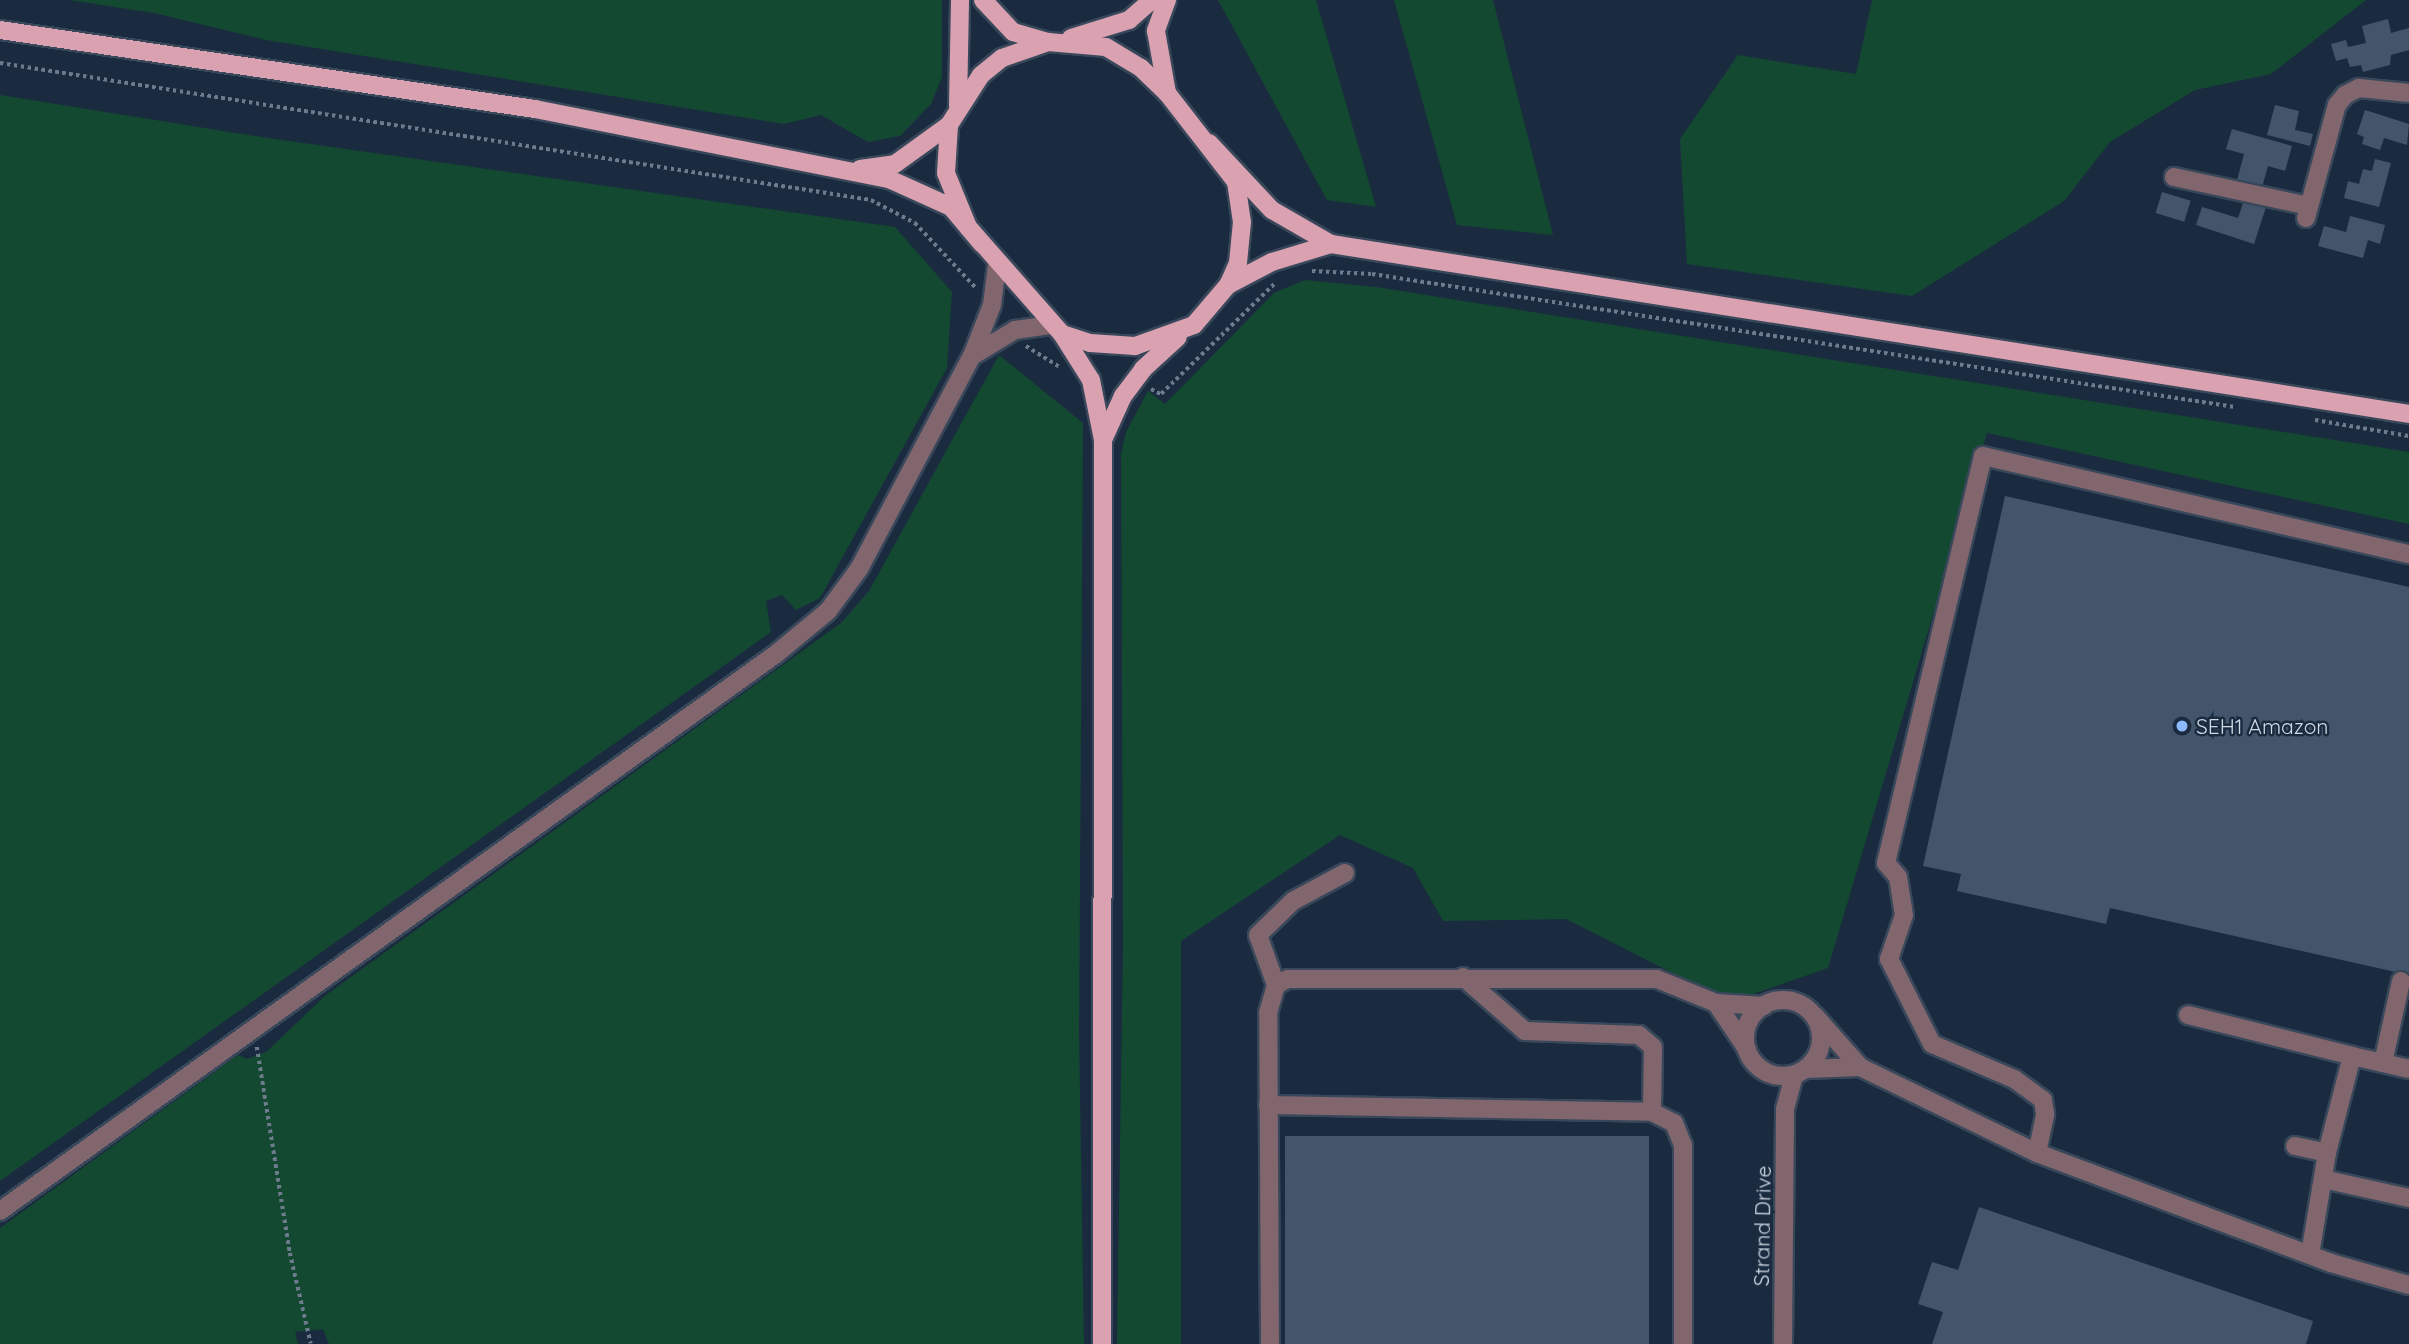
<!DOCTYPE html>
<html>
<head>
<meta charset="utf-8">
<style>
	body { margin:0 }
	#map { position:relative; width:2409px; height:1344px; overflow:hidden; background:#1b2b3f; font-family:Quicksand,sans-serif }
	div>[style] { position:absolute }
	[style*='--x'] { left:calc(var(--x)*1px); top:calc(var(--y)*1px); width:calc(var(--w)*1px); rotate:calc(var(--a)*1deg) }
	.green>* { inset:0; background:#134931 }
	.building>* { inset:0; background:#43556b; transform-origin:0 0 }
	.path>* { height:3.5px; margin-top:-1.75px; transform-origin:0; background:repeating-linear-gradient(90deg,#6e7b8c 0 3.5px,transparent 0 7px) }
	.roads { filter:drop-shadow(2px 0 #38475a) drop-shadow(-2px 0 #38475a) drop-shadow(0 2px #38475a) drop-shadow(0 -2px #38475a) }
	.minor>* { height:18px; margin:-9px; padding:0 9px; transform-origin:9px; border-radius:9px; background:#82666d }
	.minor>.ring { margin:-9px; padding:0; box-sizing:content-box; background:none; border:18px solid #82666d; border-radius:50% }
	.major>* { height:18px; margin:-9px; padding:0 9px; transform-origin:9px; border-radius:9px; background:#daa1b0 }
	.dots>* { width:19px; height:19px; translate:-50% -50%; box-sizing:border-box; border:4px solid #1b2b3f; border-radius:50% }
	span { translate:-50% -50%; white-space:nowrap; text-align:center; line-height:1.15; -webkit-text-stroke:5px #1b2b3f; paint-order:stroke }
	.poi-label { font-size:21px; color:#cfd9e6 }
	.left { translate:0 -50%; text-align:left }
	.street-label { font-size:21px; color:#cfd9e6 }
</style>
</head>
<body>
<div id="map">
	<div class="green">
		<i style="clip-path:polygon(69px 0,942px 0,942px 77px,931px 104px,900px 136px,868px 142px,821px 115px,784px 124px,266px 40px,154px 13px)"></i>
		<i style="clip-path:polygon(1218px 0,1316px 0,1376px 207px,1327px 200px)"></i>
		<i style="clip-path:polygon(1394px 0,1493px 0,1553px 235px,1457px 225px)"></i>
		<i style="clip-path:polygon(1872px 0,2366px 0,2271px 74px,2195px 90px,2110px 142px,2064px 201px,1912px 296px,1687px 264px,1680px 139px,1738px 55px,1856px 74px)"></i>
		<i style="clip-path:polygon(0 95px,261px 137px,895px 227px,952px 292px,947px 368px,820px 598px,796px 610px,782px 595px,766px 601px,771px 632px,0 1181px)"></i>
		<i style="clip-path:polygon(1305px 280px,1376px 287px,2409px 452px,2409px 524px,1987px 433px,1828px 968px,1730px 1002px,1566px 919px,1443px 921px,1413px 868px,1340px 835px,1181px 941px,1181px 1344px,1117px 1344px,1123px 944px,1121px 454px,1126px 432px,1148px 391px,1165px 404px,1274px 293px)"></i>
		<i style="clip-path:polygon(999px 355px,1083px 423px,1079px 1032px,1084px 1344px,329px 1344px,323px 1329px,295px 1332px,298px 1344px,0 1344px,0 1228px,238px 1055px,247px 1059px,266px 1052px,326px 995px,841px 623px,869px 591px)"></i>
	</div>
	<div class="building">
		<i style="clip-path:polygon(2388px 19px,2391px 33px,2409px 28px,2409px 50px,2391px 55px,2390px 65px,2363px 72px,2361px 65px,2350px 67px,2347px 58px,2336px 61px,2331px 44px,2346px 40px,2348px 47px,2366px 43px,2362px 26px)"></i>
		<i style="clip-path:polygon(2275px 105px,2299px 111px,2295px 130px,2313px 134px,2310px 146px,2267px 135px)"></i>
		<i style="clip-path:polygon(2365px 110px,2409px 124px,2407px 145px,2384px 138px,2380px 150px,2362px 144px,2364px 137px,2357px 134px)"></i>
		<i style="clip-path:polygon(2232px 129px,2292px 146px,2285px 171px,2268px 166px,2261px 191px,2236px 184px,2244px 154px,2226px 149px)"></i>
		<i style="clip-path:polygon(2375px 159px,2391px 163px,2379px 207px,2344px 198px,2348px 181px,2359px 184px,2363px 169px,2372px 171px)"></i>
		<i style="left:2162px;top:192px;width:30px;height:22px;rotate:17deg"></i>
		<i style="clip-path:polygon(2245px 197px,2267px 204px,2254px 244px,2196px 225px,2202px 207px,2238px 218px)"></i>
		<i style="clip-path:polygon(2350px 216px,2385px 225px,2380px 244px,2368px 240px,2363px 258px,2318px 246px,2324px 226px,2346px 232px)"></i>
		<i style="clip-path:polygon(2005px 496px,2409px 587px,2409px 975px,2110px 908px,2106px 924px,1957px 891px,1961px 874px,1923px 866px)"></i>
		<i style="left:1649px;top:1136px;width:208px;height:364px;rotate:90deg"></i>
		<i style="clip-path:polygon(1979px 1207px,2313px 1321px,2306px 1344px,1932px 1344px,1943px 1312px,1918px 1304px,1932px 1262px,1958px 1270px)"></i>
	</div>
	<div class="path">
		<i style="--x:0;--y:63;--w:882;--a:8.94"></i>
		<i style="--x:871;--y:200;--w:50;--a:27.6"></i>
		<i style="--x:915;--y:223;--w:88;--a:46.8"></i>
		<i style="--x:1312;--y:271;--w:60;--a:2.9"></i>
		<i style="--x:1372;--y:274;--w:873;--a:8.76"></i>
		<i style="--x:1026;--y:346;--w:40;--a:32"></i>
		<i style="--x:1151;--y:389;--w:11;--a:27"></i>
		<i style="--x:1161;--y:394;--w:159;--a:-44.2"></i>
		<i style="--x:2315;--y:420;--w:95;--a:9.7"></i>
		<i style="--x:257;--y:1047;--w:209;--a:80.9"></i>
		<i style="--x:290;--y:1253;--w:93;--a:77"></i>
	</div>
	<div class="roads">
		<div class="minor">
			<i style="--x:2174;--y:177;--w:138;--a:12.1"></i>
			<i style="--x:2306;--y:218;--w:117;--a:-74.7"></i>
			<i style="--x:2337;--y:105;--w:13;--a:-51"></i>
			<i style="--x:2345;--y:95;--w:16;--a:-27"></i>
			<i style="--x:2359;--y:88;--w:50;--a:5.7"></i>
			<i style="--x:972;--y:356;--w:50;--a:-31.2"></i>
			<i style="--x:1015;--y:330;--w:35;--a:-8"></i>
			<i style="--x:1463;--y:977;--w:82;--a:41.1"></i>
			<i style="--x:1525;--y:1031;--w:114;--a:2"></i>
			<i style="--x:1639;--y:1035;--w:18;--a:41"></i>
			<i style="--x:1653;--y:1047;--w:65;--a:90.9"></i>
			<i style="--x:1276;--y:985;--w:53;--a:-109.8"></i>
			<i style="--x:1258;--y:935;--w:49;--a:-44.2"></i>
			<i style="--x:1293;--y:901;--w:59;--a:-28.3"></i>
			<i class="ring" style="left:1745px;top:1000px;width:58px;height:58px"></i>
			<i style="--x:1716;--y:1003;--w:55;--a:56"></i>
			<i style="--x:2188;--y:1015;--w:169;--a:14"></i>
			<i style="--x:2352;--y:1056;--w:100;--a:104.5"></i>
			<i style="--x:1815;--y:1016;--w:68;--a:48.6"></i>
			<i style="--x:1860;--y:1067;--w:197;--a:25.9"></i>
			<i style="--x:2037;--y:1153;--w:314;--a:20.5"></i>
			<i style="--x:2331;--y:1263;--w:81;--a:15.8"></i>
			<i style="--x:2352;--y:1056;--w:58;--a:12.8"></i>
			<i style="--x:2383;--y:1063;--w:84;--a:-77.6"></i>
			<i style="--x:1806;--y:1069;--w:54;--a:-2.1"></i>
			<i style="--x:1268;--y:1105;--w:384;--a:1"></i>
			<i style="--x:1652;--y:1112;--w:25;--a:27"></i>
			<i style="--x:1674;--y:1123;--w:24;--a:68"></i>
			<i style="--x:1683;--y:1145;--w:199;--a:90"></i>
			<i style="--x:2295;--y:1146;--w:33;--a:12"></i>
			<i style="--x:2327;--y:1153;--w:103;--a:99.5"></i>
			<i style="--x:2037;--y:1153;--w:40;--a:-78"></i>
			<i style="--x:2045;--y:1114;--w:14;--a:-98"></i>
			<i style="--x:2043;--y:1100;--w:36;--a:-144"></i>
			<i style="--x:2014;--y:1079;--w:89;--a:-156.9"></i>
			<i style="--x:1932;--y:1044;--w:95;--a:-116.8"></i>
			<i style="--x:1889;--y:959;--w:46;--a:-71.2"></i>
			<i style="--x:1904;--y:915;--w:38;--a:-99"></i>
			<i style="--x:1898;--y:877;--w:18;--a:-131"></i>
			<i style="--x:1886;--y:863;--w:418;--a:-76.6"></i>
			<i style="--x:1983;--y:456;--w:437;--a:13"></i>
			<i style="--x:2323;--y:1179;--w:88;--a:12.5"></i>
			<i style="--x:0;--y:1211;--w:955;--a:-35.67"></i>
			<i style="--x:776;--y:654;--w:67;--a:-39.6"></i>
			<i style="--x:828;--y:611;--w:52;--a:-53.6"></i>
			<i style="--x:859;--y:569;--w:241;--a:-62.1"></i>
			<i style="--x:972;--y:356;--w:55;--a:-68.6"></i>
			<i style="--x:992;--y:305;--w:40;--a:-82.9"></i>
			<i style="--x:1270;--y:1344;--w:331;--a:-90.3"></i>
			<i style="--x:1268;--y:1013;--w:29;--a:-74"></i>
			<i style="--x:1276;--y:985;--w:13;--a:-27"></i>
			<i style="--x:1288;--y:979;--w:369;--a:0"></i>
			<i style="--x:1657;--y:979;--w:64;--a:22.1"></i>
			<i style="--x:1716;--y:1003;--w:48;--a:3.6"></i>
			<i style="--x:1783;--y:1344;--w:235;--a:-89.5"></i>
			<i style="--x:1785;--y:1109;--w:35;--a:-75"></i>
		</div>
		<div class="major">
			<i style="--x:983;--y:0;--w:44;--a:46.8"></i>
			<i style="--x:1013;--y:32;--w:33;--a:16"></i>
			<i style="--x:1167;--y:0;--w:33;--a:110"></i>
			<i style="--x:1156;--y:31;--w:63;--a:79.9"></i>
			<i style="--x:0;--y:30;--w:541;--a:8.4"></i>
			<i style="--x:535;--y:109;--w:361;--a:11.2"></i>
			<i style="--x:889;--y:179;--w:68;--a:24.3"></i>
			<i style="--x:951;--y:207;--w:48;--a:50"></i>
			<i style="--x:1071;--y:38;--w:61;--a:-17.2"></i>
			<i style="--x:1129;--y:20;--w:30;--a:-41"></i>
			<i style="--x:1048;--y:42;--w:58;--a:4.9"></i>
			<i style="--x:1106;--y:47;--w:41;--a:31"></i>
			<i style="--x:1141;--y:68;--w:36;--a:44"></i>
			<i style="--x:1167;--y:93;--w:113;--a:52.2"></i>
			<i style="--x:1236;--y:182;--w:40;--a:81.5"></i>
			<i style="--x:1242;--y:222;--w:41;--a:95.6"></i>
			<i style="--x:1238;--y:263;--w:24;--a:114"></i>
			<i style="--x:1228;--y:285;--w:52;--a:130.4"></i>
			<i style="--x:1194;--y:325;--w:63;--a:160.4"></i>
			<i style="--x:1135;--y:346;--w:45;--a:-176.2"></i>
			<i style="--x:1090;--y:343;--w:29;--a:-162"></i>
			<i style="--x:1062;--y:334;--w:142;--a:-131.3"></i>
			<i style="--x:968;--y:227;--w:58;--a:-112.2"></i>
			<i style="--x:946;--y:173;--w:48;--a:-86.4"></i>
			<i style="--x:949;--y:125;--w:59;--a:-57.4"></i>
			<i style="--x:981;--y:75;--w:27;--a:-39"></i>
			<i style="--x:1002;--y:58;--w:49;--a:-19.2"></i>
			<i style="--x:958;--y:106;--w:106;--a:-88.9"></i>
			<i style="--x:1209;--y:143;--w:92;--a:46.8"></i>
			<i style="--x:1272;--y:210;--w:68;--a:30"></i>
			<i style="--x:1331;--y:244;--w:1091;--a:8.96"></i>
			<i style="--x:860;--y:169;--w:35;--a:-8"></i>
			<i style="--x:895;--y:164;--w:67;--a:-35.8"></i>
			<i style="--x:1228;--y:285;--w:50;--a:-27.6"></i>
			<i style="--x:1272;--y:262;--w:62;--a:-17"></i>
			<i style="--x:1062;--y:334;--w:54;--a:57.8"></i>
			<i style="--x:1091;--y:380;--w:61;--a:78.7"></i>
			<i style="--x:1103;--y:440;--w:904;--a:90.06"></i>
			<i style="--x:1103;--y:440;--w:48;--a:-65.6"></i>
			<i style="--x:1123;--y:396;--w:34;--a:-53"></i>
			<i style="--x:1143;--y:369;--w:47;--a:-42.4"></i>
		</div>
	</div>
	<div class="dots">
		<i style="left:2182px;top:726px;background:#8bb9fc"></i>
	</div>
	<div class="poi-label">
		<span class="left" style="left:2196px;top:726px">SEH1 Amazon</span>
	</div>
	<div class="street-label">
		<span style="left:1762px;top:1226px;rotate:-89deg">Strand Drive</span>
	</div>
</div>
</body>
</html>
